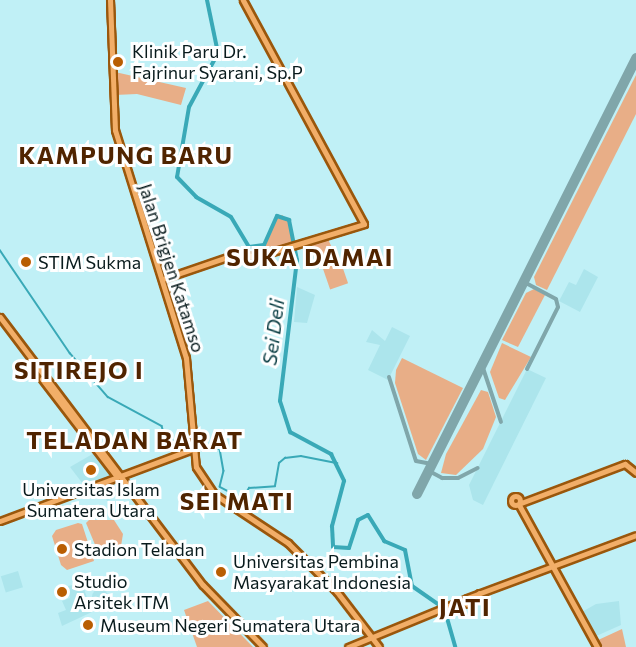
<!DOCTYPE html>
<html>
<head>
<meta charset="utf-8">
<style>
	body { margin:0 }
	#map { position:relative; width:636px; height:647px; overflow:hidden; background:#c0f0f6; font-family:Commissioner,sans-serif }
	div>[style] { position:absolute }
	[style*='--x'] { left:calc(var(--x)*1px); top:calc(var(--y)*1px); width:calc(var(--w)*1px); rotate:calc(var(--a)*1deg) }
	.built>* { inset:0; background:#ace5ec; transform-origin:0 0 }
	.round { border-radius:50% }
	.green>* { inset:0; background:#e8ae87; transform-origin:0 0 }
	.stream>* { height:1.5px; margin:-0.75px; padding:0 0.75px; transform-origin:0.75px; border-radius:0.75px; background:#39a9b7 }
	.river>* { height:4px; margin:-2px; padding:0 2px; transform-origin:2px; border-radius:2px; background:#39a9b7 }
	.taxiway>* { height:4px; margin:-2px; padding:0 2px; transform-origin:2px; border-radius:2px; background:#80a6aa }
	.runway>* { height:10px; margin:-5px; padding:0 5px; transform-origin:5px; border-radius:5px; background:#80a6aa }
	.roads { filter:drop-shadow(2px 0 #9a570c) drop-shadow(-2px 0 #9a570c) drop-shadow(0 2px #9a570c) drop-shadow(0 -2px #9a570c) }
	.major>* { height:5px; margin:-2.5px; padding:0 2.5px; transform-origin:2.5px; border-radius:2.5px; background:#f2ae68 }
	.major>.ring { margin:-2.5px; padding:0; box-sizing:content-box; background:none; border:5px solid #f2ae68; border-radius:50% }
	.dots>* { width:16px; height:16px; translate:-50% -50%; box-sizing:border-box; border:3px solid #fff; border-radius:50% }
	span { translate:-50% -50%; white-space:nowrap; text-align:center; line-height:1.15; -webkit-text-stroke:6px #fff; paint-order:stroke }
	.poi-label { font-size:18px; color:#081a1c }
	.left { translate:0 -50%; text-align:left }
	.street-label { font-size:18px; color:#081a1c }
	.water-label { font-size:20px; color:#0b3e44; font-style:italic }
	.district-label { font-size:24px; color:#502400; font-weight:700; letter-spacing:1.5px }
</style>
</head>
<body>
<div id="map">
	<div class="built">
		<i style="clip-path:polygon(584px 269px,598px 277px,580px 312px,559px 301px,569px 282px,576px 285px)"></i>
		<i style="clip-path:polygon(297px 287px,315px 295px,307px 323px,294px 322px)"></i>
		<i style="clip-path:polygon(392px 327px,410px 336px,388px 380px,368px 370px,380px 345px,366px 342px,372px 330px,385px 341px)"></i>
		<i style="clip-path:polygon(527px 369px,546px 378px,483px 505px,473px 500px,469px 485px)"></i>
		<i style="clip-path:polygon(96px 452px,112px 474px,86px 488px,70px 467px)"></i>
		<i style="clip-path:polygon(117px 479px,125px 491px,107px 501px,100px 485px)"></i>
		<i style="left:18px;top:571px;width:17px;height:18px;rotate:73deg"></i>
		<i style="clip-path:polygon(73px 585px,74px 589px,83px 586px,92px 612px,62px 626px,58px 613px,66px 610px,62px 601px,70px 598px,68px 586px)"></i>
		<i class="round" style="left:92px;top:589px;width:16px;height:16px"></i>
		<i style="clip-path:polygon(619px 601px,621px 625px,594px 637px,580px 613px,596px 604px)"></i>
	</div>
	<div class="green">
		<i style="clip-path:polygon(115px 72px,186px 88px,181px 105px,137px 94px,115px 95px)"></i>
		<i style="clip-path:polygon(636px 75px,636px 114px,547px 290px,536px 285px,534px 277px)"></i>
		<i style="clip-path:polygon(282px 215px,289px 220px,294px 245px,251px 255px,253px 249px,264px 245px,275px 219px)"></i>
		<i style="clip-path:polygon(327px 237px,334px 252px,314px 258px,312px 243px)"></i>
		<i style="left:338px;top:254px;width:31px;height:19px;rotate:71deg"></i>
		<i style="clip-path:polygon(534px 289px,545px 295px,518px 347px,502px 340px,526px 293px)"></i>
		<i style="clip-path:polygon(502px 343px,531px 357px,505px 400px,499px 398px,490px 372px)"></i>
		<i style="clip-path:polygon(402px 358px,463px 388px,426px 460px,418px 454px,395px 383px,396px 370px)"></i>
		<i style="clip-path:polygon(481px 390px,488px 392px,496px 417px,483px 449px,456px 475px,441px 473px,446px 454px)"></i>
		<i style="clip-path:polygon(89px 520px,114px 520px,123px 534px,121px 546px,101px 559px,86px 523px)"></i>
		<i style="clip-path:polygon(78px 523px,82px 524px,94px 561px,67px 570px,61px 565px,52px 536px,56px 530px)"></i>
		<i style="clip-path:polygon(208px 601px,253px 647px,197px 647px,184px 610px)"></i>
		<i style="clip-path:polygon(622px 629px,626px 647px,599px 647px,596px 641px)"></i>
	</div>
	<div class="stream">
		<i style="--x:0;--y:250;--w:125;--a:55.8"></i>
		<i style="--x:70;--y:353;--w:58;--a:49.2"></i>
		<i style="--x:108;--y:397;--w:61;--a:28.2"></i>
		<i style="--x:162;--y:426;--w:7;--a:74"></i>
		<i style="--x:164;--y:433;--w:14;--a:39"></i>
		<i style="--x:179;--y:443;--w:8;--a:14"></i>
		<i style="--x:188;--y:445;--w:32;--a:7"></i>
		<i style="--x:220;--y:449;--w:22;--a:80"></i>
		<i style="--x:224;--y:471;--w:16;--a:104"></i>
		<i style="--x:220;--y:487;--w:20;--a:27"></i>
		<i style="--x:238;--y:496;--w:7;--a:-8"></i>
		<i style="--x:245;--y:495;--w:8;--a:-60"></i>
		<i style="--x:249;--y:488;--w:26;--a:-4"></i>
		<i style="--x:275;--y:486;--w:23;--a:-80"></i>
		<i style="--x:279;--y:463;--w:8;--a:-40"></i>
		<i style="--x:285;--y:458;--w:16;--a:-7"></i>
		<i style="--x:301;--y:456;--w:37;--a:11"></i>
	</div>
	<div class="river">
		<i style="--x:207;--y:0;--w:54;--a:78.3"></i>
		<i style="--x:218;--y:53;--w:61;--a:118.2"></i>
		<i style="--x:189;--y:107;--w:71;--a:99.7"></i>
		<i style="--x:177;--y:177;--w:28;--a:46"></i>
		<i style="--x:196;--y:197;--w:40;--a:29.7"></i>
		<i style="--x:231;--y:217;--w:35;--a:59"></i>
		<i style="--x:249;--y:247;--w:15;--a:-8"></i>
		<i style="--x:264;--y:245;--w:32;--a:-66"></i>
		<i style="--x:277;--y:216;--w:13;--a:18"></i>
		<i style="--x:289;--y:220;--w:41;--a:78.7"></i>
		<i style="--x:297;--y:260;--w:142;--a:96.9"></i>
		<i style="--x:280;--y:401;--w:33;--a:72"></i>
		<i style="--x:290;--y:432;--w:47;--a:28.2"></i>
		<i style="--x:331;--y:454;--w:30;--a:64"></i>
		<i style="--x:344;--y:481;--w:47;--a:104.9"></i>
		<i style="--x:332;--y:526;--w:21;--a:87"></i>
		<i style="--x:333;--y:547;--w:16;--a:4"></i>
		<i style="--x:349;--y:548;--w:29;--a:-72"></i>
		<i style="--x:358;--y:520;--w:11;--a:-27"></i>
		<i style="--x:368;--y:515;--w:31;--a:58"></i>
		<i style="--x:384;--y:541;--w:23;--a:23"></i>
		<i style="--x:405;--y:550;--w:37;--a:79"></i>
		<i style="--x:412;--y:586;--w:37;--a:35"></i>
		<i style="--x:445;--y:611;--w:37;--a:74"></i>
	</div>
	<div class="taxiway">
		<i style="--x:482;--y:365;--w:60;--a:71.6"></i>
		<i style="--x:527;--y:369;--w:69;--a:-63.4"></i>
		<i style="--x:558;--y:307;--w:8;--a:-104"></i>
		<i style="--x:556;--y:299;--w:32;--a:-152"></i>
		<i style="--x:389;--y:377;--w:88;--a:72.2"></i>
		<i style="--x:416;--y:461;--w:16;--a:11"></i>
		<i style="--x:429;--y:471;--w:15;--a:28"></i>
		<i style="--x:442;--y:478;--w:16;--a:0"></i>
		<i style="--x:458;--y:478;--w:22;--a:-27"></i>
	</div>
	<div class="runway">
		<i style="--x:417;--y:494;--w:488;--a:-63.3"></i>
	</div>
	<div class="roads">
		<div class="major">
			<i style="--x:110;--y:0;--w:130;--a:87.8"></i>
			<i style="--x:115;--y:130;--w:239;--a:72.7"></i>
			<i style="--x:186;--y:358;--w:109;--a:84.8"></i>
			<i style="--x:196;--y:467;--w:32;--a:56"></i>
			<i style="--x:214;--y:494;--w:89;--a:33.5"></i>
			<i style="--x:288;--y:543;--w:69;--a:45"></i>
			<i style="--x:337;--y:592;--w:69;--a:52.6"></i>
			<i style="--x:163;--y:279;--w:80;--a:-18.9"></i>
			<i style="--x:239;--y:253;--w:12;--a:14"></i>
			<i style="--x:251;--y:256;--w:21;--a:-11"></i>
			<i style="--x:272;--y:252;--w:96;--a:-16.9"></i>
			<i style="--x:364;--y:224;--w:255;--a:-118.4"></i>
			<i style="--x:0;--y:317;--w:336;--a:52.9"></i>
			<i style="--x:203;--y:585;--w:86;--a:45.9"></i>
			<i style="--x:42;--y:379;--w:120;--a:52.5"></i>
			<i class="ring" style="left:511.5px;top:496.5px;width:4px;height:4px"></i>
			<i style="--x:521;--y:503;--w:111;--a:-20.6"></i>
			<i style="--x:625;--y:464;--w:14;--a:39"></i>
			<i style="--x:519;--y:505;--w:162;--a:61.2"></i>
			<i style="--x:0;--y:521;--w:206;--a:-20.5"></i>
			<i class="ring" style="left:465px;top:598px;width:1px;height:1px"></i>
			<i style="--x:467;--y:598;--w:180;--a:-20.4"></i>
			<i style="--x:471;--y:602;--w:12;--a:-48"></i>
			<i style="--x:348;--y:647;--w:126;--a:-22.3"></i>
		</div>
	</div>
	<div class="dots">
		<i style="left:118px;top:62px;background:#b95e02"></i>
		<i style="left:26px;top:262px;background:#b95e02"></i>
		<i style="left:91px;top:470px;background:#b95e02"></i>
		<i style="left:62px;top:549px;background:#b95e02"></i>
		<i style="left:221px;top:572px;background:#b95e02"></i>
		<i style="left:62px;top:592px;background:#b95e02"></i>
		<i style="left:88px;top:625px;background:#b95e02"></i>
	</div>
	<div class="poi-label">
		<span class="left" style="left:132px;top:62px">Klinik Paru Dr.<br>Fajrinur Syarani, Sp.P</span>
		<span class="left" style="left:38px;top:262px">STIM Sukma</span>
		<span style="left:91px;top:500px">Universitas Islam<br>Sumatera Utara</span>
		<span class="left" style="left:74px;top:549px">Stadion Teladan</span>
		<span class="left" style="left:233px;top:572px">Universitas Pembina<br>Masyarakat Indonesia</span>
		<span class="left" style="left:74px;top:592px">Studio<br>Arsitek ITM</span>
		<span class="left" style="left:100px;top:625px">Museum Negeri Sumatera Utara</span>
	</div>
	<div class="street-label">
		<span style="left:172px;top:268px;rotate:72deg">Jalan Brigjen Katamso</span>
	</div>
	<div class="water-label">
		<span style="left:273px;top:332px;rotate:-83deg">Sei Deli</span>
	</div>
	<div class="district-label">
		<span style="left:126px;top:155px">KAMPUNG BARU</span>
		<span style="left:310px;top:257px">SUKA DAMAI</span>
		<span style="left:79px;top:370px">SITIREJO I</span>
		<span style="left:135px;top:440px">TELADAN BARAT</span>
		<span style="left:237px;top:501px">SEI MATI</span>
		<span style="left:465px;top:607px">JATI</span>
	</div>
</div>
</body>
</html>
